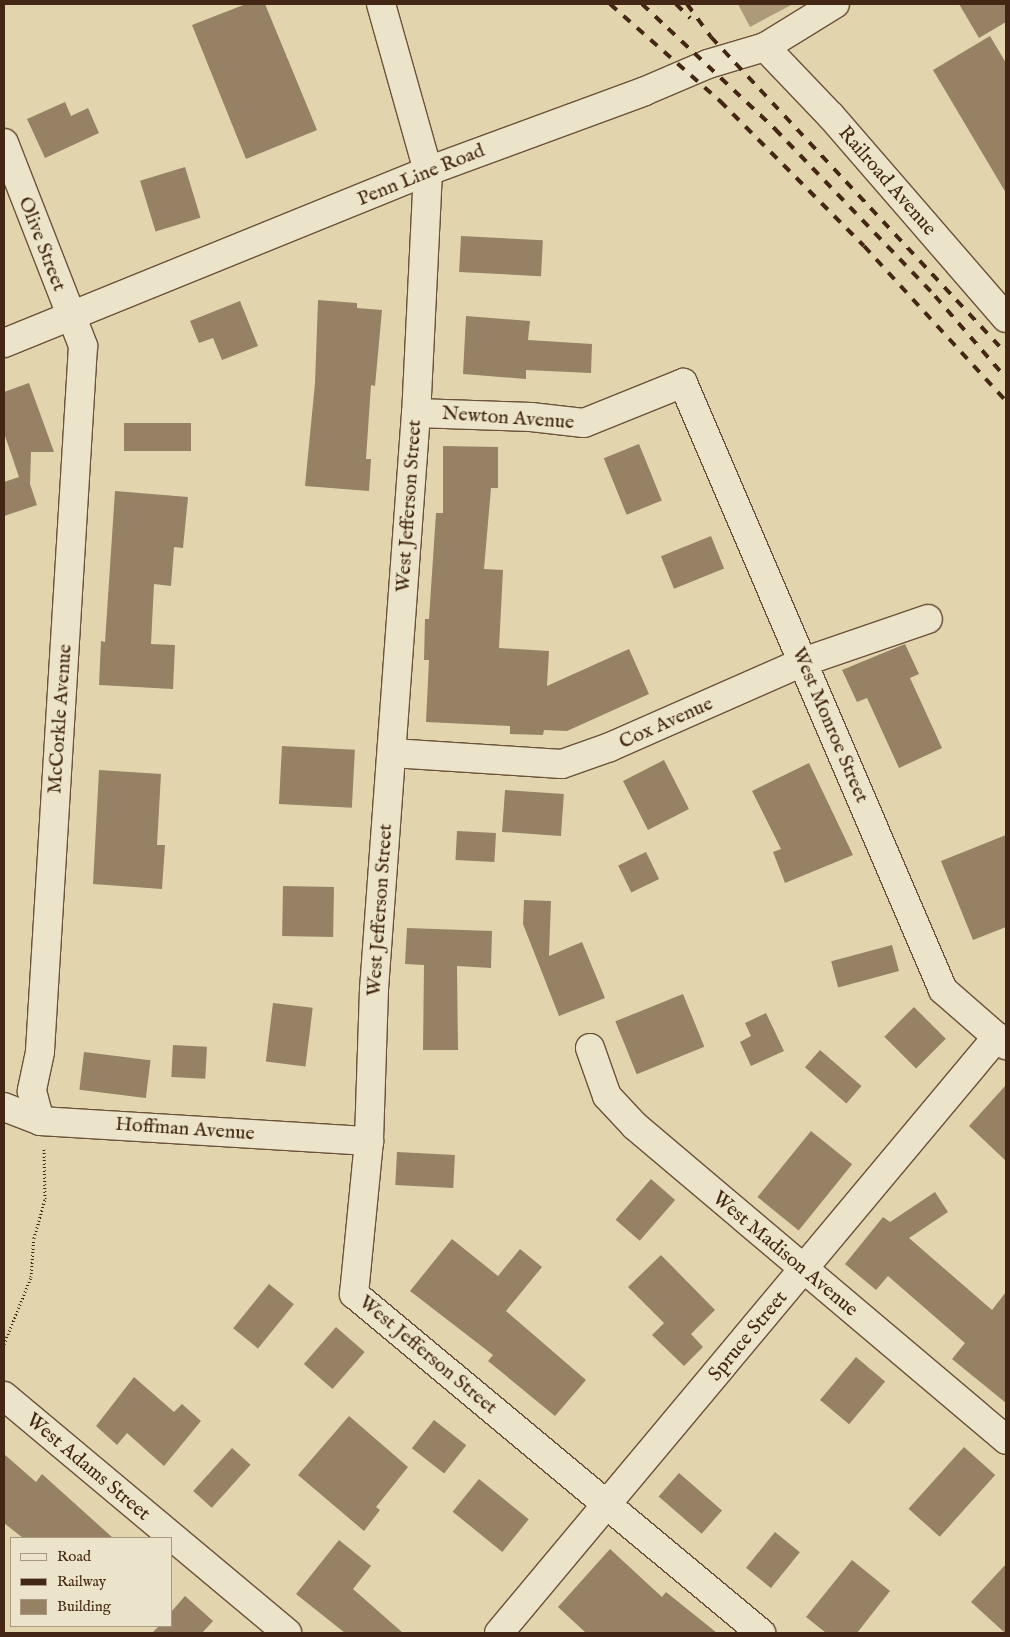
<!DOCTYPE html>
<html>
<head>
<meta charset="utf-8">
<style>
	body { margin:0 }
	#map { position:relative; width:1010px; height:1637px; overflow:hidden; background:#e2d5ad; font-family:"IM FELL English",serif }
	div>[style] { position:absolute }
	[style*='--x'] { left:calc(var(--x)*1px); top:calc(var(--y)*1px); width:calc(var(--w)*1px); rotate:calc(var(--a)*1deg) }
	.water>* { inset:0; background:#ac9a79 }
	.building>* { inset:0; background:#968164; transform-origin:0 0 }
	.path>* { height:3px; margin-top:-1.5px; transform-origin:0; background:repeating-linear-gradient(90deg,#432714 0 1px,transparent 0 3.5px) }
	.roads { filter:drop-shadow(1px 0 #6b523a) drop-shadow(-1px 0 #6b523a) drop-shadow(0 1px #6b523a) drop-shadow(0 -1px #6b523a) }
	.minor>* { height:28px; margin:-14px; padding:0 14px; transform-origin:14px; border-radius:14px; background:#ece4ca }
	.rail>* { height:4px; margin-top:-2px; transform-origin:0; background:repeating-linear-gradient(90deg,#432714 0 9px,transparent 0 18px) }
	span { translate:-50% -50%; white-space:nowrap; text-align:center; line-height:1.15; -webkit-text-stroke:4px #ece4ca; paint-order:stroke }
	.street-label { font-size:20px; color:#432714 }
	.frame { position:absolute; inset:0; border:5px solid #432714; pointer-events:none }
	.legend { position:absolute; left:10px; top:1537px; width:162px; height:90px; box-sizing:border-box; background:#ece4ca; border:1px solid #a89881; margin:0; padding:6px 9px; list-style:none; font-size:15px; color:#432714 }
	.legend li { display:flex; align-items:center; gap:10px; height:25px }
	.legend b { width:25px; border:1px solid #a89881 }
</style>
</head>
<body>
<div id="map">
	<div class="water">
		<i style="clip-path:polygon(738px 4px,793px 4px,750px 27px)"></i>
	</div>
	<div class="building">
		<i style="clip-path:polygon(246px 4px,265px 4px,317px 130px,246px 159px,192px 25px)"></i>
		<i style="clip-path:polygon(959px 4px,1006px 4px,1006px 22px,979px 38px)"></i>
		<i style="clip-path:polygon(990px 36px,1006px 63px,1006px 193px,933px 70px)"></i>
		<i style="clip-path:polygon(65px 102px,71px 116px,88px 108px,99px 133px,45px 158px,27px 119px)"></i>
		<i style="left:185px;top:167px;width:53px;height:47px;rotate:73deg"></i>
		<i style="left:461px;top:236px;width:82px;height:36px;rotate:3deg"></i>
		<i style="clip-path:polygon(318px 300px,357px 303px,357px 308px,382px 310px,375px 386px,371px 385px,366px 459px,371px 459px,369px 491px,305px 486px,315px 383px)"></i>
		<i style="clip-path:polygon(240px 301px,258px 346px,222px 360px,213px 338px,199px 343px,190px 321px)"></i>
		<i style="clip-path:polygon(466px 316px,530px 321px,528px 340px,592px 344px,591px 373px,526px 370px,526px 379px,463px 374px)"></i>
		<i style="clip-path:polygon(29px 383px,54px 452px,31px 452px,30px 484px,37px 505px,4px 516px,4px 482px,19px 477px,4px 433px,4px 392px)"></i>
		<i style="left:124px;top:423px;width:67px;height:28px"></i>
		<i style="left:639px;top:444px;width:61px;height:38px;rotate:68deg"></i>
		<i style="clip-path:polygon(443px 446px,498px 447px,498px 488px,491px 488px,484px 569px,503px 570px,499px 648px,549px 651px,547px 686px,629px 649px,649px 694px,567px 731px,544px 730px,543px 735px,510px 734px,510px 726px,426px 722px,429px 660px,424px 660px,425px 619px,429px 619px,436px 513px,443px 513px)"></i>
		<i style="clip-path:polygon(115px 491px,188px 497px,183px 548px,174px 547px,171px 586px,154px 584px,151px 644px,175px 645px,173px 689px,99px 685px,101px 641px,105px 642px)"></i>
		<i style="left:711px;top:536px;width:35px;height:54px;rotate:68deg"></i>
		<i style="clip-path:polygon(905px 644px,919px 674px,910px 678px,942px 748px,899px 768px,867px 698px,857px 702px,842px 670px)"></i>
		<i style="left:282px;top:746px;width:73px;height:58px;rotate:3deg"></i>
		<i style="left:664px;top:760px;width:55px;height:46px;rotate:63deg"></i>
		<i style="clip-path:polygon(809px 763px,853px 855px,785px 883px,773px 852px,781px 849px,752px 791px)"></i>
		<i style="clip-path:polygon(99px 770px,161px 774px,157px 845px,165px 845px,162px 889px,93px 884px)"></i>
		<i style="left:505px;top:790px;width:59px;height:42px;rotate:4deg"></i>
		<i style="left:457px;top:831px;width:39px;height:29px;rotate:3deg"></i>
		<i style="clip-path:polygon(1006px 835px,1006px 927px,973px 940px,941px 861px)"></i>
		<i style="left:646px;top:852px;width:30px;height:31px;rotate:64deg"></i>
		<i style="left:283px;top:886px;width:51px;height:50px;rotate:1deg"></i>
		<i style="clip-path:polygon(524px 900px,551px 901px,549px 956px,582px 942px,605px 998px,559px 1016px,523px 924px)"></i>
		<i style="clip-path:polygon(407px 928px,492px 931px,491px 968px,457px 966px,458px 1050px,423px 1050px,424px 965px,405px 964px)"></i>
		<i style="left:892px;top:945px;width:27px;height:63px;rotate:75deg"></i>
		<i style="left:683px;top:994px;width:57px;height:73px;rotate:68deg"></i>
		<i style="left:273px;top:1003px;width:40px;height:59px;rotate:7deg"></i>
		<i style="left:914px;top:1007px;width:45px;height:42px;rotate:45deg"></i>
		<i style="clip-path:polygon(766px 1013px,784px 1051px,751px 1066px,740px 1042px,751px 1036px,745px 1023px)"></i>
		<i style="left:173px;top:1045px;width:34px;height:32px;rotate:3deg"></i>
		<i style="left:820px;top:1050px;width:55px;height:23px;rotate:41deg"></i>
		<i style="left:84px;top:1052px;width:67px;height:38px;rotate:7deg"></i>
		<i style="clip-path:polygon(1006px 1085px,1006px 1161px,969px 1126px)"></i>
		<i style="left:811px;top:1131px;width:53px;height:85px;rotate:39deg"></i>
		<i style="left:397px;top:1152px;width:58px;height:33px;rotate:3deg"></i>
		<i style="left:651px;top:1179px;width:32px;height:54px;rotate:41deg"></i>
		<i style="clip-path:polygon(935px 1192px,948px 1212px,909px 1238px,992px 1310px,1006px 1292px,1006px 1403px,952px 1359px,965px 1343px,888px 1276px,876px 1290px,845px 1264px,883px 1217px,890px 1222px)"></i>
		<i style="clip-path:polygon(452px 1239px,498px 1276px,520px 1249px,542px 1267px,506px 1311px,586px 1380px,555px 1416px,488px 1361px,493px 1355px,410px 1291px)"></i>
		<i style="clip-path:polygon(661px 1255px,715px 1310px,691px 1334px,703px 1347px,684px 1366px,652px 1335px,664px 1323px,628px 1287px)"></i>
		<i style="left:269px;top:1284px;width:32px;height:57px;rotate:39deg"></i>
		<i style="left:336px;top:1327px;width:38px;height:49px;rotate:41deg"></i>
		<i style="left:856px;top:1357px;width:38px;height:56px;rotate:40deg"></i>
		<i style="clip-path:polygon(134px 1377px,174px 1412px,182px 1404px,201px 1421px,164px 1466px,127px 1433px,117px 1445px,96px 1426px)"></i>
		<i style="clip-path:polygon(349px 1416px,408px 1467px,376px 1507px,380px 1510px,364px 1531px,298px 1475px)"></i>
		<i style="left:434px;top:1420px;width:41px;height:36px;rotate:38deg"></i>
		<i style="left:964px;top:1447px;width:42px;height:83px;rotate:42deg"></i>
		<i style="left:232px;top:1448px;width:25px;height:58px;rotate:42deg"></i>
		<i style="clip-path:polygon(4px 1454px,36px 1482px,42px 1474px,113px 1538px,23px 1538px,4px 1523px)"></i>
		<i style="left:679px;top:1473px;width:57px;height:31px;rotate:41deg"></i>
		<i style="left:479px;top:1479px;width:64px;height:42px;rotate:39deg"></i>
		<i style="left:775px;top:1532px;width:32px;height:46px;rotate:39deg"></i>
		<i style="clip-path:polygon(339px 1540px,371px 1566px,353px 1589px,403px 1633px,345px 1633px,296px 1594px)"></i>
		<i style="clip-path:polygon(610px 1549px,662px 1597px,666px 1592px,717px 1633px,586px 1633px,558px 1607px)"></i>
		<i style="clip-path:polygon(852px 1560px,890px 1591px,857px 1633px,826px 1633px,806px 1617px)"></i>
		<i style="clip-path:polygon(1006px 1564px,1006px 1633px,1005px 1633px,971px 1602px)"></i>
		<i style="clip-path:polygon(185px 1596px,213px 1621px,202px 1633px,152px 1633px,159px 1626px,171px 1626px,171px 1612px)"></i>
	</div>
	<div class="path">
		<i style="--x:4;--y:1344;--w:72;--a:-68.1"></i>
		<i style="--x:31;--y:1277;--w:39;--a:-86"></i>
		<i style="--x:34;--y:1238;--w:41;--a:-74.2"></i>
		<i style="--x:45;--y:1199;--w:50;--a:-91.1"></i>
	</div>
	<div class="roads">
		<div class="minor">
			<i style="--x:381;--y:4;--w:173;--a:74.3"></i>
			<i style="--x:428;--y:171;--w:242;--a:92.8"></i>
			<i style="--x:416;--y:413;--w:578;--a:94.17"></i>
			<i style="--x:374;--y:989;--w:152;--a:91.9"></i>
			<i style="--x:369;--y:1141;--w:154;--a:95.6"></i>
			<i style="--x:354;--y:1294;--w:530;--a:39.79"></i>
			<i style="--x:765;--y:47;--w:95;--a:46.3"></i>
			<i style="--x:831;--y:116;--w:267;--a:49.1"></i>
			<i style="--x:4;--y:143;--w:218;--a:68.7"></i>
			<i style="--x:83;--y:346;--w:707;--a:93.49"></i>
			<i style="--x:40;--y:1052;--w:40;--a:102"></i>
			<i style="--x:32;--y:1091;--w:31;--a:75"></i>
			<i style="--x:4;--y:343;--w:458;--a:-22.1"></i>
			<i style="--x:428;--y:171;--w:231;--a:-20.2"></i>
			<i style="--x:645;--y:91;--w:69;--a:-23.2"></i>
			<i style="--x:708;--y:64;--w:59;--a:-16.6"></i>
			<i style="--x:765;--y:47;--w:82;--a:-31.6"></i>
			<i style="--x:416;--y:413;--w:115;--a:2"></i>
			<i style="--x:531;--y:417;--w:53;--a:6.5"></i>
			<i style="--x:584;--y:423;--w:107;--a:-22"></i>
			<i style="--x:683;--y:383;--w:660;--a:66.81"></i>
			<i style="--x:943;--y:990;--w:84;--a:41.1"></i>
			<i style="--x:392;--y:753;--w:170;--a:3.7"></i>
			<i style="--x:562;--y:764;--w:51;--a:-19.5"></i>
			<i style="--x:610;--y:747;--w:211;--a:-23.8"></i>
			<i style="--x:803;--y:662;--w:132;--a:-19"></i>
			<i style="--x:590;--y:1048;--w:51;--a:70.5"></i>
			<i style="--x:607;--y:1096;--w:41;--a:47"></i>
			<i style="--x:635;--y:1126;--w:486;--a:40.2"></i>
			<i style="--x:4;--y:1107;--w:39;--a:21"></i>
			<i style="--x:40;--y:1121;--w:330;--a:3.5"></i>
			<i style="--x:4;--y:1396;--w:369;--a:39.9"></i>
			<i style="--x:499;--y:1633;--w:777;--a:-50.12"></i>
		</div>
	</div>
	<div class="rail">
		<i style="--x:610;--y:4;--w:147;--a:41.4"></i>
		<i style="--x:720;--y:101;--w:204;--a:45.2"></i>
		<i style="--x:864;--y:246;--w:210;--a:47.5"></i>
		<i style="--x:642;--y:4;--w:183;--a:43.2"></i>
		<i style="--x:775;--y:129;--w:231;--a:46.2"></i>
		<i style="--x:935;--y:296;--w:108;--a:49.1"></i>
		<i style="--x:676;--y:4;--w:20;--a:45"></i>
		<i style="--x:687;--y:4;--w:41;--a:54"></i>
		<i style="--x:711;--y:37;--w:432;--a:47"></i>
	</div>
	<div class="street-label">
		<span style="left:421px;top:175px;rotate:-22deg">Penn Line Road</span>
		<span style="left:887px;top:181px;rotate:49deg">Railroad Avenue</span>
		<span style="left:42px;top:244px;rotate:69deg">Olive Street</span>
		<span style="left:508px;top:418px;rotate:4deg">Newton Avenue</span>
		<span style="left:409px;top:506px;rotate:-86deg">West Jefferson Street</span>
		<span style="left:60px;top:719px;rotate:-86deg">McCorkle Avenue</span>
		<span style="left:666px;top:723px;rotate:-24deg">Cox Avenue</span>
		<span style="left:830px;top:725px;rotate:67deg">West Monroe Street</span>
		<span style="left:380px;top:910px;rotate:-86deg">West Jefferson Street</span>
		<span style="left:185px;top:1129px;rotate:4deg">Hoffman Avenue</span>
		<span style="left:785px;top:1254px;rotate:40deg">West Madison Avenue</span>
		<span style="left:748px;top:1336px;rotate:-50deg">Spruce Street</span>
		<span style="left:428px;top:1355px;rotate:40deg">West Jefferson Street</span>
		<span style="left:88px;top:1467px;rotate:40deg">West Adams Street</span>
	</div>
	<div class="frame"></div>
	<ul class="legend">
	<li><b style="height:6px;background:#ece4ca"></b>Road</li>
	<li><b style="height:6px;background:#432714"></b>Railway</li>
	<li><b style="height:14px;background:#968164"></b>Building</li>
	</ul>
</div>
</body>
</html>
